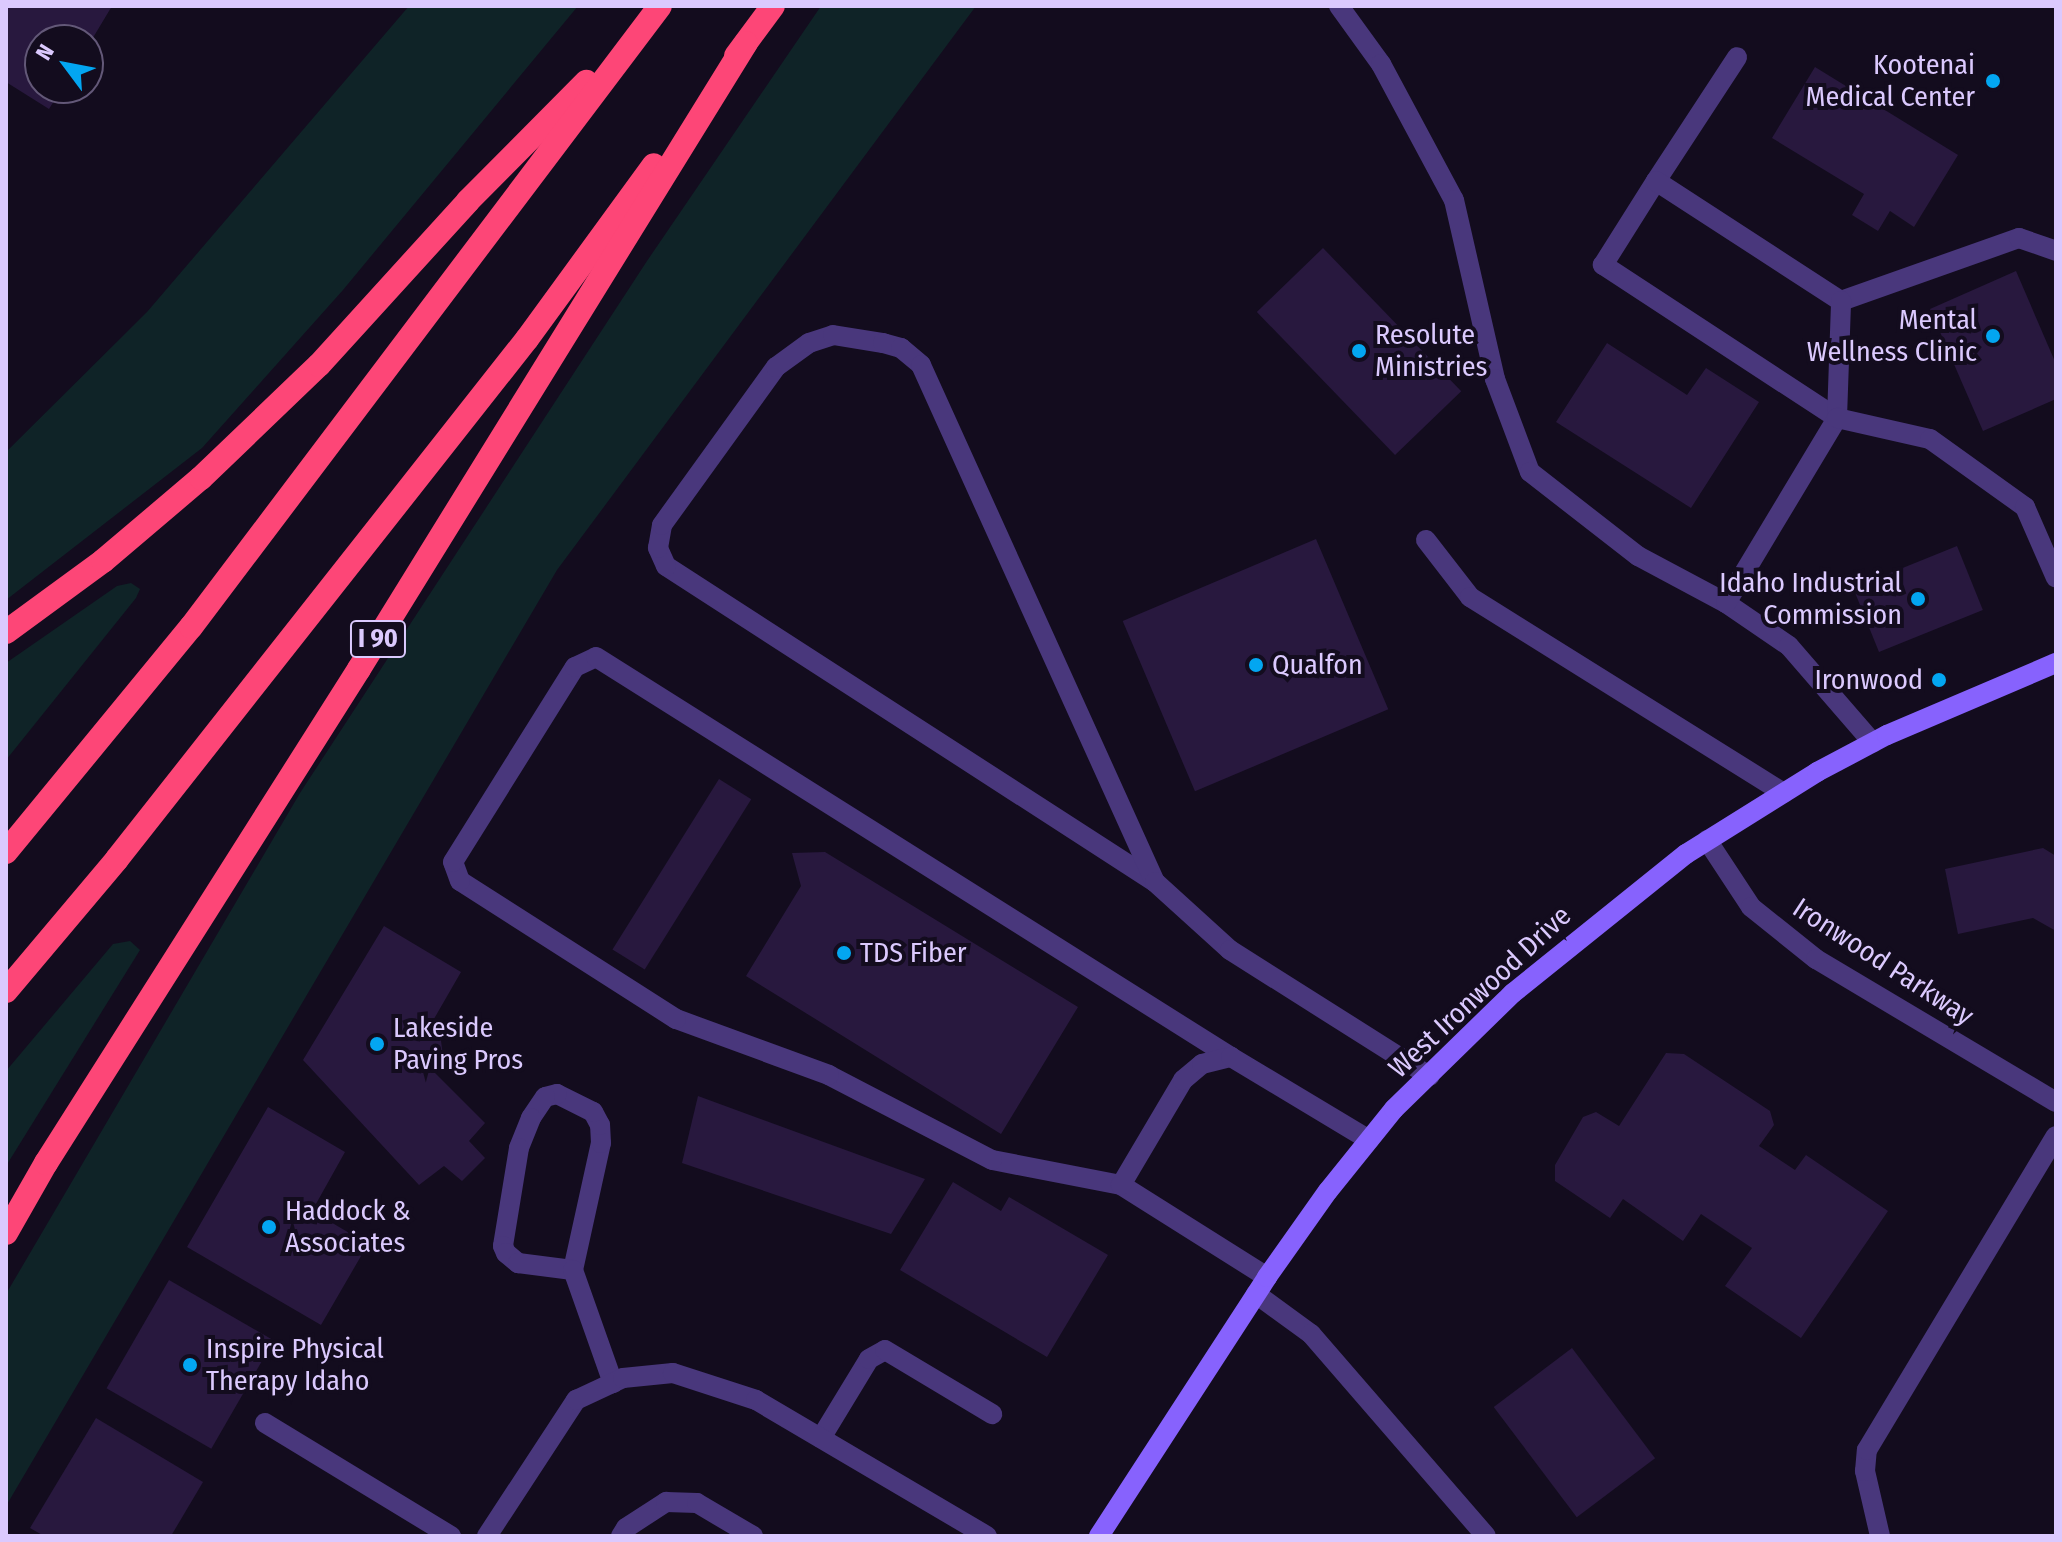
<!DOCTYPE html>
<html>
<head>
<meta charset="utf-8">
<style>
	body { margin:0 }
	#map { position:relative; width:2062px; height:1542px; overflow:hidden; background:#130c1e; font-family:"Fira Sans Condensed",sans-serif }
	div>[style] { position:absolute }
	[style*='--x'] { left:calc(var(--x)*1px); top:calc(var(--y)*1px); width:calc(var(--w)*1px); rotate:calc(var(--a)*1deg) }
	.green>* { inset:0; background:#0f2327 }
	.building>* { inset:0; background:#28183e; transform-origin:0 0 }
	.lane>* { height:20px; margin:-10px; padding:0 10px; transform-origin:10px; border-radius:10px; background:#49377c }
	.street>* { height:20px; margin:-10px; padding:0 10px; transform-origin:10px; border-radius:10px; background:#49377c }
	.secondary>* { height:20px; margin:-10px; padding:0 10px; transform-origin:10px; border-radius:10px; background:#8762fd }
	.highway>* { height:24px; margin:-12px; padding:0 12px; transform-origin:12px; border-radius:12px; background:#fd4677 }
	.dots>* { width:22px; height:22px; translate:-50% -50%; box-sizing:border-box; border:4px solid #130c1e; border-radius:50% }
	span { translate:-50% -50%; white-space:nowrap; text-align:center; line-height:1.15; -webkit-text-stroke:8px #130c1e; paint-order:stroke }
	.shield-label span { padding:2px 6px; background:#130c1e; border:2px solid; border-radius:6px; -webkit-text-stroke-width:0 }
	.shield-label { font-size:26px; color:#dbc9fe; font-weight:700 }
	.poi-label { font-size:28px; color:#dbc9fe }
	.right { translate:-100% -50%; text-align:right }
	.left { translate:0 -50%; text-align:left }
	.street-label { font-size:28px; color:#dbc9fe }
	.frame { position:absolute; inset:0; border:8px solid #dbc9fe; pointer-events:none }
	.north { position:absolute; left:24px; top:24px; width:80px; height:80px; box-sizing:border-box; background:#130c1e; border:2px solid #635878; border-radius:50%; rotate:302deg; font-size:22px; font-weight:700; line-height:32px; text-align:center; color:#dbc9fe }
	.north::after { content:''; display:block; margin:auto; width:28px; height:36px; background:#03a6f1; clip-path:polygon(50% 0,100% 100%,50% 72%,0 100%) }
</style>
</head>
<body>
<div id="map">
	<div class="green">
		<i style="clip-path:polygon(409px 6px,578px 6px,343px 290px,202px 448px,6px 600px,6px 452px,147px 312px)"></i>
		<i style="clip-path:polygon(821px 6px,976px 6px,557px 570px,6px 1506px,6px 1294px,300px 793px,647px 261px)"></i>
		<i style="clip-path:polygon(131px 583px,140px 589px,136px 598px,6px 760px,6px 663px,117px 586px)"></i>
		<i style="clip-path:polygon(130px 941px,140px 950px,6px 1166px,6px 1071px,113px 944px)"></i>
	</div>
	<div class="building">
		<i style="clip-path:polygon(6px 6px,112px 6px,88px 46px,88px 40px,40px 40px,40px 88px,62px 88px,49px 109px,6px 82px)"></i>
		<i style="clip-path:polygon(1815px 67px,1958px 155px,1914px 227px,1890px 211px,1878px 231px,1852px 215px,1864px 194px,1772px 138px)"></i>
		<i style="left:1323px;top:248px;width:199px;height:92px;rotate:46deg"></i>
		<i style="clip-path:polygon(2016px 271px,2056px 364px,2056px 399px,1983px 431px,1930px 309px)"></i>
		<i style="clip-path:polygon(1607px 343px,1687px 395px,1706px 368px,1759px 402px,1691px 508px,1556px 422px)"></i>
		<i style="left:1316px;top:539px;width:185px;height:210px;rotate:67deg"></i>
		<i style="left:1957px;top:546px;width:69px;height:112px;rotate:68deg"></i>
		<i style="left:719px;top:779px;width:38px;height:201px;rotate:32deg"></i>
		<i style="clip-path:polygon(2043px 848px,2056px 856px,2056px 931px,2033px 918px,1958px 934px,1945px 869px)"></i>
		<i style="clip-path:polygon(825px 852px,1078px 1007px,1001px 1134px,746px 976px,801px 886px,792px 853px)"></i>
		<i style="clip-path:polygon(384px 926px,461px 972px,427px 1031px,440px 1033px,443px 1056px,428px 1066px,485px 1123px,469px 1141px,485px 1158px,462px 1181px,444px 1166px,419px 1185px,303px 1060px)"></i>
		<i style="clip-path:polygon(1666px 1053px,1684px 1054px,1770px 1111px,1774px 1125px,1759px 1146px,1795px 1170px,1806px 1155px,1888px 1211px,1801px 1338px,1725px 1286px,1752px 1248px,1701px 1214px,1683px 1241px,1623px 1199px,1610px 1218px,1555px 1181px,1555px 1165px,1583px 1117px,1596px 1112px,1619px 1126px)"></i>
		<i style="clip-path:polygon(698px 1096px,925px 1179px,891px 1234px,682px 1163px)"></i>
		<i style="clip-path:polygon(268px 1107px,345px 1152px,312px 1211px,368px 1244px,321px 1325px,187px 1247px)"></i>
		<i style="clip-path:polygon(953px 1182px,1001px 1211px,1009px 1197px,1108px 1255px,1047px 1357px,900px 1270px)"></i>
		<i style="left:169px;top:1280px;width:121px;height:125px;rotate:30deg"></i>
		<i style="left:1572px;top:1348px;width:138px;height:98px;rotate:53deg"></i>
		<i style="clip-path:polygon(96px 1418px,203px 1482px,171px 1536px,44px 1536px,30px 1528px)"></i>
	</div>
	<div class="lane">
		<i style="--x:1339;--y:6;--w:72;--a:54.1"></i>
		<i style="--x:1381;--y:64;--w:154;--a:61.8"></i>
		<i style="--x:1454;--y:200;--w:184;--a:77.1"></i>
		<i style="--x:1495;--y:379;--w:99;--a:69.4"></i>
		<i style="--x:1530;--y:472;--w:137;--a:37.9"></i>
		<i style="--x:1638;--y:556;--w:100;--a:28.1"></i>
		<i style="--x:1726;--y:603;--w:76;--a:34.3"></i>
		<i style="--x:1789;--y:646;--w:128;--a:49.1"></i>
		<i style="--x:1656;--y:181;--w:148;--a:-56.8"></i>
		<i style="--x:1841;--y:301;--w:189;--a:-19.5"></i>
		<i style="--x:2019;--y:238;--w:39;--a:19"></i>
		<i style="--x:1837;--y:418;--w:280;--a:-146.8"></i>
		<i style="--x:1603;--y:265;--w:99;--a:-57.8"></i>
		<i style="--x:1656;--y:181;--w:221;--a:33"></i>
		<i style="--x:1837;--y:418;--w:117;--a:-88"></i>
		<i style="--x:1426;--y:540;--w:72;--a:52.3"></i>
		<i style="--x:1470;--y:597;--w:370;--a:32"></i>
		<i style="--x:1726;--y:603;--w:216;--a:-59"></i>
		<i style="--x:1837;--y:418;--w:95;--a:12.7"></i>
		<i style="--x:1930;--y:439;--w:117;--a:35.6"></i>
		<i style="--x:2025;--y:507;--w:77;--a:66.4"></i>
		<i style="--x:1155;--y:882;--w:582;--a:-147.13"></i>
		<i style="--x:666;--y:566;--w:20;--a:-114"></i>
		<i style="--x:658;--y:548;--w:23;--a:-80"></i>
		<i style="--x:662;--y:525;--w:195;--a:-54.2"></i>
		<i style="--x:776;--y:367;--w:41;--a:-36"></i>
		<i style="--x:809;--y:343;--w:25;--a:-18"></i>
		<i style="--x:833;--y:335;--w:51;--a:9.1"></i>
		<i style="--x:883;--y:343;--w:19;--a:16"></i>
		<i style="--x:901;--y:348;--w:26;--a:40"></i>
		<i style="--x:921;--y:365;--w:567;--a:65.65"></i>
		<i style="--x:1155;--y:882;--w:101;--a:42.2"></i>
		<i style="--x:1230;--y:950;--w:236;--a:32.3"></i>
		<i style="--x:1121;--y:1185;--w:131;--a:-169"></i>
		<i style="--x:992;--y:1160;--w:184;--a:-152.5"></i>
		<i style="--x:829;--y:1075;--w:163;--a:-159.9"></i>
		<i style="--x:676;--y:1019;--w:256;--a:-147.4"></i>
		<i style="--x:460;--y:881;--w:20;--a:-110"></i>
		<i style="--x:453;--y:862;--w:230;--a:-58"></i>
		<i style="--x:575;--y:667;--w:23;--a:-25"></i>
		<i style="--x:596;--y:657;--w:750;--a:32.21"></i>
		<i style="--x:573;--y:1270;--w:130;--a:-77.6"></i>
		<i style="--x:601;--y:1143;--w:18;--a:-93"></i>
		<i style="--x:600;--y:1125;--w:15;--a:-118"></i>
		<i style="--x:593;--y:1112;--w:40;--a:-153.4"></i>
		<i style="--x:557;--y:1094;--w:12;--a:166"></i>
		<i style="--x:545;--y:1097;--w:25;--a:124"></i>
		<i style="--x:531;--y:1118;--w:32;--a:112"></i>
		<i style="--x:519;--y:1148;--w:99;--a:99.3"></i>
		<i style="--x:503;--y:1246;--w:8;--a:67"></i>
		<i style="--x:506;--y:1253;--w:16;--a:40"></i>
		<i style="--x:518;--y:1263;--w:55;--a:7.3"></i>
		<i style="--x:573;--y:1270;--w:120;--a:70.5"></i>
		<i style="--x:1267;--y:1277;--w:173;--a:-147.8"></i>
		<i style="--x:1121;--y:1185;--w:122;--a:-59.4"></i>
		<i style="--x:1183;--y:1080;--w:25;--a:-40"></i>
		<i style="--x:1202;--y:1064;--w:30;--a:-14"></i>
		<i style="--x:1231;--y:1057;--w:161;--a:31"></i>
		<i style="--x:1256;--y:1294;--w:68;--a:36"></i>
		<i style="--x:1311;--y:1334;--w:267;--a:49.1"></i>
		<i style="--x:265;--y:1423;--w:218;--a:31.3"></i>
		<i style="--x:821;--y:1438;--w:92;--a:-58.7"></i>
		<i style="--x:869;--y:1359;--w:18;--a:-29"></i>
		<i style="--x:885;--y:1350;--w:125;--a:30.9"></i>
		<i style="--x:621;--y:1536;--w:9;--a:-58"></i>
		<i style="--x:626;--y:1528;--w:48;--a:-33"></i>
		<i style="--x:666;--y:1502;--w:31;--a:2"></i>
		<i style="--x:697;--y:1503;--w:65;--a:30.5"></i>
		<i style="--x:1880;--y:1536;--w:67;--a:-103"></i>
		<i style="--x:1865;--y:1471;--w:21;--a:-85"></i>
		<i style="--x:1867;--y:1450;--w:366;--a:-59"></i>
	</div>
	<div class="street">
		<i style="--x:1707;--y:840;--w:80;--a:56.7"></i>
		<i style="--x:1751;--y:907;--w:83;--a:38.7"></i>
		<i style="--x:1816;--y:959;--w:279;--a:30.8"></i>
		<i style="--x:487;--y:1536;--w:163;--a:-56.8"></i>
		<i style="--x:576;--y:1400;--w:52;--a:-25.1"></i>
		<i style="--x:623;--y:1378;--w:50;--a:-5.7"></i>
		<i style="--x:673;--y:1373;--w:87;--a:18"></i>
		<i style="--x:756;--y:1400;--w:268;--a:30.5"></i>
	</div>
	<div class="secondary">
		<i style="--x:1099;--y:1536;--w:309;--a:-57"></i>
		<i style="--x:1267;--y:1277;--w:105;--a:-54.7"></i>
		<i style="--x:1328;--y:1191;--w:105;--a:-51.2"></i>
		<i style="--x:1394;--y:1109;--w:166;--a:-44.3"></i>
		<i style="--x:1513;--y:993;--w:222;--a:-38.8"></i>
		<i style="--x:1686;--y:854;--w:155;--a:-32"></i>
		<i style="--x:1817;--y:772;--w:79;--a:-27.9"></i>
		<i style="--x:1887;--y:735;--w:184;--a:-23.1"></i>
	</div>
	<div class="highway">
		<i style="--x:736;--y:56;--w:62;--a:-53.5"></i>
		<i style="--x:6;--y:632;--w:120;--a:-36.2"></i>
		<i style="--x:103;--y:561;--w:128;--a:-40.3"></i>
		<i style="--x:201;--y:478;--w:163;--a:-43.8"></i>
		<i style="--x:319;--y:365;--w:222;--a:-47.7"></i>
		<i style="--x:468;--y:201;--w:168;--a:-45.2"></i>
		<i style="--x:6;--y:852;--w:291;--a:-50.6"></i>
		<i style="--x:191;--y:627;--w:778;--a:-52.94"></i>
		<i style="--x:6;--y:991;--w:172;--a:-49.9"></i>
		<i style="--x:117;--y:859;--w:662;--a:-51.75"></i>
		<i style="--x:527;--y:339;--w:215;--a:-53.9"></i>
		<i style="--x:6;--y:1233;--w:81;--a:-60.3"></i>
		<i style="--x:46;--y:1163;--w:585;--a:-57.64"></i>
		<i style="--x:359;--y:669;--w:736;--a:-58.28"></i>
	</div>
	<div class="dots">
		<i style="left:1993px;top:81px;background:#03a6f1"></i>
		<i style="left:1993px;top:336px;background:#03a6f1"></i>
		<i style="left:1359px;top:351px;background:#03a6f1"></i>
		<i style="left:1918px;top:599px;background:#03a6f1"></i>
		<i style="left:1256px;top:665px;background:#03a6f1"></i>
		<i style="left:1939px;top:680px;background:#03a6f1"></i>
		<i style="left:844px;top:953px;background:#03a6f1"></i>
		<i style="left:377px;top:1044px;background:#03a6f1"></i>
		<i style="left:269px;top:1227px;background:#03a6f1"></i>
		<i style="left:190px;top:1365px;background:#03a6f1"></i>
	</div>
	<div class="shield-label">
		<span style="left:378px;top:639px">I 90</span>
	</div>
	<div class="poi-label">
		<span class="right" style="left:1975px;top:81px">Kootenai<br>Medical Center</span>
		<span class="right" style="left:1977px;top:336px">Mental<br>Wellness Clinic</span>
		<span class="left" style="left:1375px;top:351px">Resolute<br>Ministries</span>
		<span class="right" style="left:1902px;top:599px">Idaho Industrial<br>Commission</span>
		<span class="left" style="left:1272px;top:665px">Qualfon</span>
		<span class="right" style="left:1923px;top:680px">Ironwood</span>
		<span class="left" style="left:860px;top:953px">TDS Fiber</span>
		<span class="left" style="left:393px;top:1044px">Lakeside<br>Paving Pros</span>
		<span class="left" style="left:285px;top:1227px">Haddock &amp;<br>Associates</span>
		<span class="left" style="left:206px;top:1365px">Inspire Physical<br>Therapy Idaho</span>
	</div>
	<div class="street-label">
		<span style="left:1883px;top:962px;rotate:33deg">Ironwood Parkway</span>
		<span style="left:1480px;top:992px;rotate:-43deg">West Ironwood Drive</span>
	</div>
	<div class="frame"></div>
	<div class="north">N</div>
</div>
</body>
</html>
